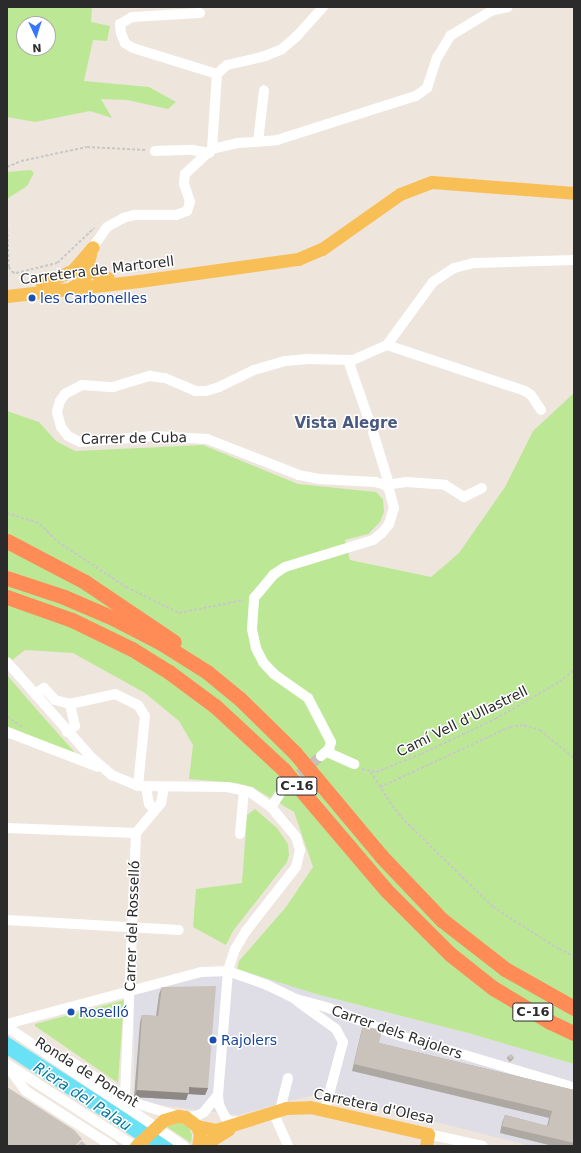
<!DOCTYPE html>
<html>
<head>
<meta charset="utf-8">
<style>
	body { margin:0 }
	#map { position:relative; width:581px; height:1153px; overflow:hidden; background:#eee5dd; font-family:"DejaVu Sans",sans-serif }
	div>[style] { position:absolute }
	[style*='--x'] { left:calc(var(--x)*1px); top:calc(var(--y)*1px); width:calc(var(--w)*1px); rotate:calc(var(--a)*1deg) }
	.industrial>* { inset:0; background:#dfdee6 }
	.green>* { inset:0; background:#bce896 }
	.water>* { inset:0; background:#6ae2f6 }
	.minor-tunnel>* { height:10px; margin-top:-5px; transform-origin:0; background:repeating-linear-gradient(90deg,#c7c0b9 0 10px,transparent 0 15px) }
	.path>* { height:1.5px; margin-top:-0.75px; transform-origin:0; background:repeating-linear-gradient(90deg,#c8c8c8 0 3px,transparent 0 5px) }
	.minor>* { height:10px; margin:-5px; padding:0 5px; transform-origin:5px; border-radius:5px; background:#fff }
	.major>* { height:13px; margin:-6.5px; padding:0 6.5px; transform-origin:6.5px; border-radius:6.5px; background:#f9bf57 }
	.highway>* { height:15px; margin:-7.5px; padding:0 7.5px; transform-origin:7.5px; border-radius:7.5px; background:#ff8b57 }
	.wall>* { inset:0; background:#ada8a1 }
	.shaded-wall>* { inset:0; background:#8d8883 }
	.building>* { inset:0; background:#c9c3bb }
	.dots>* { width:11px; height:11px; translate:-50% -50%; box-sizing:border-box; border:2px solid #fff; border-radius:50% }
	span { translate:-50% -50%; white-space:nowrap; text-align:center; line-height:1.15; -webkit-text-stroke:3px #fff; paint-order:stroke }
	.shield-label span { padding:1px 3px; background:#fff; border:1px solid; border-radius:3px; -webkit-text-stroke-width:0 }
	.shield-label { font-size:13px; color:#2b2b2b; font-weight:700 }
	.street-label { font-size:14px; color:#2b2b2b }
	.transit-label { font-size:14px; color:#164399 }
	.left { translate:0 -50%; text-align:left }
	.neighbourhood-label { font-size:15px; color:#49597f; font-weight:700 }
	.water-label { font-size:15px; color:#067c9f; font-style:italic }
	.frame { position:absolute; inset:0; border:8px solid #2b2b2b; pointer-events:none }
	.north { position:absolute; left:16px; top:16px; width:40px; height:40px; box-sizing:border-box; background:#fff; border:1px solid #aaa; border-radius:50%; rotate:176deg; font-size:11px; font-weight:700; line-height:16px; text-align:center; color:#2b2b2b }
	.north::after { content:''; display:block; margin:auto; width:14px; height:18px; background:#3976ff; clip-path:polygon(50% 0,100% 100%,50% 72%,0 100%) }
</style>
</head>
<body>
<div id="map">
	<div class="industrial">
		<i style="clip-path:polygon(237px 969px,316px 994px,468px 1033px,574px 1064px,574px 1146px,531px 1146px,321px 1093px,238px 1115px,129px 1101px,134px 1097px,134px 991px)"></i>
	</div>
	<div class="green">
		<i style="clip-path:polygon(evenodd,7px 7px,92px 7px,91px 22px,110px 26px,107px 41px,93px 40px,84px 81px,149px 87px,176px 102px,168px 109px,127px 100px,101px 99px,112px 118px,90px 111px,35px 122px,7px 117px,7px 7px,24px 24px,48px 24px,48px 48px,24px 48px,24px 24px)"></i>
		<i style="clip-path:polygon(31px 170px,34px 173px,27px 186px,7px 199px,7px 172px)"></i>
		<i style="clip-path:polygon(574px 393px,574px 1064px,468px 1033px,316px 994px,237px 969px,239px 961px,286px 907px,313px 867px,294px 812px,254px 788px,237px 783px,189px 779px,193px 745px,179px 721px,145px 693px,73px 653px,25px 650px,7px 664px,7px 411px,39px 422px,56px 441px,75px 451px,203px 445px,298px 484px,376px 492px,383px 499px,384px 512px,380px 522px,368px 534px,345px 540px,350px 560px,431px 577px,459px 553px,505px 487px,533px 431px)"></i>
		<i style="clip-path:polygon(7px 675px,37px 710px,79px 757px,7px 726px)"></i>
		<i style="clip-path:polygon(255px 809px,277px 828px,288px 844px,289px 855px,287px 862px,233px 931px,226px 945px,193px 927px,196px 889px,242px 883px,247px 815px)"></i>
		<i style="clip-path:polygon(124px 1000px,118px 1083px,35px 1026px,35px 1024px)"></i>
		<i style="clip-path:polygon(178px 1122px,189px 1127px,192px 1135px,191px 1143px,167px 1127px)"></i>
	</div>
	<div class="water">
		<i style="clip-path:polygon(7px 1036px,177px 1146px,147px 1146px,7px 1055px)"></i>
	</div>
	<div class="minor-tunnel">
		<i style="--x:288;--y:784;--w:43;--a:-40.3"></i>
	</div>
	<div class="path">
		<i style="--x:7;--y:167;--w:15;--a:-23"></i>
		<i style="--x:21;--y:161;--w:67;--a:-12"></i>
		<i style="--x:87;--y:147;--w:59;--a:2.9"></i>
		<i style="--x:7;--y:219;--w:48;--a:87.6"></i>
		<i style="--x:9;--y:267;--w:6;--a:59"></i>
		<i style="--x:12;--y:272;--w:4;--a:14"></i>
		<i style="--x:16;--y:273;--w:42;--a:-13.7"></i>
		<i style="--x:57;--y:263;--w:51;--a:-43.4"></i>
		<i style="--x:7;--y:513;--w:35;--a:18"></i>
		<i style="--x:40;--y:524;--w:25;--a:45"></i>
		<i style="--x:58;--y:542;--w:82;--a:33.5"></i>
		<i style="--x:126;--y:587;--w:59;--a:26.1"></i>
		<i style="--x:179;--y:613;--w:66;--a:-11.3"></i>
		<i style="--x:7;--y:717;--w:20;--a:33"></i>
		<i style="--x:362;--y:769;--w:14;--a:12"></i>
		<i style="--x:376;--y:772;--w:48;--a:-21.8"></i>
		<i style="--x:421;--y:754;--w:82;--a:-25.3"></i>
		<i style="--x:495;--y:719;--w:74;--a:-30"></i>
		<i style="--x:559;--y:682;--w:19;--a:-39"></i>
		<i style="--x:371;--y:772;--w:40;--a:58"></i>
		<i style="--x:392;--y:806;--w:20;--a:49"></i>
		<i style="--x:405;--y:821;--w:123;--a:44.3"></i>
		<i style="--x:493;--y:907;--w:78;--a:32.5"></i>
		<i style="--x:559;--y:949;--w:17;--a:25"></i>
		<i style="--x:380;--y:787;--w:143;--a:-24.8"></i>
		<i style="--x:510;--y:727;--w:14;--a:-8"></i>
		<i style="--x:524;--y:725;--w:17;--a:17"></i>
		<i style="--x:540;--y:730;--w:44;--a:39.5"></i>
	</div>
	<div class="minor">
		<i style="--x:200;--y:13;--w:68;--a:176.6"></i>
		<i style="--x:132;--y:17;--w:14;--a:150"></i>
		<i style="--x:120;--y:24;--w:9;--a:84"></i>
		<i style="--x:121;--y:33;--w:11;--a:68"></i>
		<i style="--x:125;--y:43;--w:9;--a:32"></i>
		<i style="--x:133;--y:48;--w:88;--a:17.2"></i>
		<i style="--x:258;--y:142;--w:52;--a:-83.4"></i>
		<i style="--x:212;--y:149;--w:27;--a:-13"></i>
		<i style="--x:238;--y:143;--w:39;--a:-4"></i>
		<i style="--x:277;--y:140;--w:146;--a:-17.6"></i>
		<i style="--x:416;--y:96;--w:14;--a:-36"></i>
		<i style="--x:427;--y:88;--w:32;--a:-72"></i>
		<i style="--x:437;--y:58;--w:26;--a:-59"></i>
		<i style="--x:450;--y:36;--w:48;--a:-31.4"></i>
		<i style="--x:491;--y:11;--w:17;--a:-13"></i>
		<i style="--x:155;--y:151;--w:37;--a:-2"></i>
		<i style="--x:192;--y:150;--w:18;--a:9"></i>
		<i style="--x:93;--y:247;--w:24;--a:-55"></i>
		<i style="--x:107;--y:227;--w:18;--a:-29"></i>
		<i style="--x:123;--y:218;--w:11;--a:-15"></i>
		<i style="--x:134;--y:215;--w:42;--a:0"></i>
		<i style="--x:176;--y:215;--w:12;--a:-20"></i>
		<i style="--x:187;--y:211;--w:9;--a:-72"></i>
		<i style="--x:190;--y:202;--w:20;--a:-108"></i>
		<i style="--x:184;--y:183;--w:9;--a:-84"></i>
		<i style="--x:185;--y:174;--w:37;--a:-43"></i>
		<i style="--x:212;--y:149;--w:75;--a:-86.2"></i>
		<i style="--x:217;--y:74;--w:13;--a:-42"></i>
		<i style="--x:227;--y:65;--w:39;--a:-13"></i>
		<i style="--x:265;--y:56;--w:18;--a:-22"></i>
		<i style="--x:282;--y:49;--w:20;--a:-41"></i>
		<i style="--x:297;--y:36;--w:39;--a:-48"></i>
		<i style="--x:387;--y:345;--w:145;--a:18.4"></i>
		<i style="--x:525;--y:391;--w:7;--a:34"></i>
		<i style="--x:531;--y:395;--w:18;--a:56"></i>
		<i style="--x:348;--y:360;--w:67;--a:70.8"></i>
		<i style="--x:373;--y:432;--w:54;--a:72.9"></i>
		<i style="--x:385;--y:485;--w:21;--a:-8"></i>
		<i style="--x:406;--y:482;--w:39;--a:4"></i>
		<i style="--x:445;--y:485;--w:22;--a:32"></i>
		<i style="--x:464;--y:497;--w:20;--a:-27"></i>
		<i style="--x:7;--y:662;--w:127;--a:48.5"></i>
		<i style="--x:91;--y:757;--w:28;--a:41"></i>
		<i style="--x:112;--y:775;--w:28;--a:23"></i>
		<i style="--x:138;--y:786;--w:89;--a:0.6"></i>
		<i style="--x:227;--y:787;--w:24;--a:12"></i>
		<i style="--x:250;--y:792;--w:26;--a:36"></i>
		<i style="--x:271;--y:807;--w:39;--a:50"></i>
		<i style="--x:296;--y:837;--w:14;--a:73"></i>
		<i style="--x:300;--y:850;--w:17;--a:103"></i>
		<i style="--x:296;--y:867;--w:81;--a:128"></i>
		<i style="--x:246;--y:931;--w:21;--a:121"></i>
		<i style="--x:235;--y:949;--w:23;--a:108"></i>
		<i style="--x:228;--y:971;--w:124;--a:94.6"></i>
		<i style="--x:218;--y:1095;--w:10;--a:84"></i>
		<i style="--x:219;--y:1105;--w:13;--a:63"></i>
		<i style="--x:225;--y:1117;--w:6;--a:45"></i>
		<i style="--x:229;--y:1121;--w:11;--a:5"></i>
		<i style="--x:35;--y:694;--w:11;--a:-34"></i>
		<i style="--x:44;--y:688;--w:16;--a:47"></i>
		<i style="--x:55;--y:700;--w:16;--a:15"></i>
		<i style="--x:70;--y:704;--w:46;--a:-12.5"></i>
		<i style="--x:115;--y:694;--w:25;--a:26"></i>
		<i style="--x:138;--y:705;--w:13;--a:58"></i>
		<i style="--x:145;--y:716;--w:70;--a:95.7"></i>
		<i style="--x:7;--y:732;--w:97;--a:21"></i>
		<i style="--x:67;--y:732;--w:10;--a:-37"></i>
		<i style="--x:75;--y:726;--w:23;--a:-103"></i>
		<i style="--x:327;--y:752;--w:30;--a:24"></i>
		<i style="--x:321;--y:756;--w:11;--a:-41"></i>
		<i style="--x:329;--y:749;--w:7;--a:-74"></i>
		<i style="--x:331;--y:742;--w:50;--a:-117.6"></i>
		<i style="--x:308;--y:698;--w:42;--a:-144.8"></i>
		<i style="--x:274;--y:674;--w:16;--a:-133"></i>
		<i style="--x:263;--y:662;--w:16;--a:-117"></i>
		<i style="--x:256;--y:648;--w:19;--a:-102"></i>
		<i style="--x:252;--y:629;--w:31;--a:-86"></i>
		<i style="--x:254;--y:598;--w:30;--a:-50"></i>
		<i style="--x:273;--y:575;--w:14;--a:-34"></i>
		<i style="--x:285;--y:567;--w:92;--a:-17.1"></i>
		<i style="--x:373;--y:540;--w:11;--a:-38"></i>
		<i style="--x:382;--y:533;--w:11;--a:-52"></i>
		<i style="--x:389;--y:524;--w:17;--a:-73"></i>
		<i style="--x:394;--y:508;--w:20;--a:-105"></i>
		<i style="--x:389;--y:489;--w:6;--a:-135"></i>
		<i style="--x:385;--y:485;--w:10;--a:-163"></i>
		<i style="--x:375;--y:482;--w:56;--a:-176.9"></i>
		<i style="--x:319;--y:479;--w:20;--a:-169"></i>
		<i style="--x:299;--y:475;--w:99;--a:-158.6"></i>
		<i style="--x:207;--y:439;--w:53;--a:-176.8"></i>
		<i style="--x:154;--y:436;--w:74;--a:175.4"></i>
		<i style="--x:80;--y:442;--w:13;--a:-153"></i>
		<i style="--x:68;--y:436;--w:11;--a:-128"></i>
		<i style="--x:61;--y:427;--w:16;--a:-105"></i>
		<i style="--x:57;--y:412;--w:11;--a:-75"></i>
		<i style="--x:60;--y:401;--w:9;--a:-54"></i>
		<i style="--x:65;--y:394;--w:19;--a:-28"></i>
		<i style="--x:82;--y:385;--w:31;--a:4"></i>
		<i style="--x:113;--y:387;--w:39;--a:-17"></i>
		<i style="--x:150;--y:376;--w:15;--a:8"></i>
		<i style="--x:165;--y:378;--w:33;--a:23"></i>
		<i style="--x:195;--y:391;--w:11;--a:0"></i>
		<i style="--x:206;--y:391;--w:14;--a:-17"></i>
		<i style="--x:219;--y:387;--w:39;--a:-26"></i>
		<i style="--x:254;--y:370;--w:32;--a:-16"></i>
		<i style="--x:285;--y:361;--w:21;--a:-5"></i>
		<i style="--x:306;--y:359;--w:47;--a:1.2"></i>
		<i style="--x:353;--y:360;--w:37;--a:-24"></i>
		<i style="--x:387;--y:345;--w:78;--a:-53.9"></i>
		<i style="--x:433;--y:282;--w:25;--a:-34"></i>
		<i style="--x:454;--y:268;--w:21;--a:-14"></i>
		<i style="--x:474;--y:263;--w:100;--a:-1.7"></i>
		<i style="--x:146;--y:787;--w:17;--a:80"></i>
		<i style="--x:149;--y:804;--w:8;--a:45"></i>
		<i style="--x:271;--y:807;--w:25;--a:-56"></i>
		<i style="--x:7;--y:828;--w:129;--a:2.2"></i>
		<i style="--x:240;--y:834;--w:44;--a:-84.8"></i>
		<i style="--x:7;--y:920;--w:172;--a:3.3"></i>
		<i style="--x:297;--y:1001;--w:48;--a:35.7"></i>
		<i style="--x:336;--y:1029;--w:15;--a:62"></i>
		<i style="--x:343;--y:1042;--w:69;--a:105"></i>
		<i style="--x:7;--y:1024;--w:201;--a:-15"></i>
		<i style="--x:201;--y:972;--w:27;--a:-2"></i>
		<i style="--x:228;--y:971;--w:41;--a:19.7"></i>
		<i style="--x:267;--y:985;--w:32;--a:26"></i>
		<i style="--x:296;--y:999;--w:34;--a:15"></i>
		<i style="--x:329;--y:1008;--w:70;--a:21.8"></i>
		<i style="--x:394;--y:1034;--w:183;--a:16.5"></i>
		<i style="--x:7;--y:1027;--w:213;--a:33.9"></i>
		<i style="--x:70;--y:1061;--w:77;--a:32.9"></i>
		<i style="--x:135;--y:1103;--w:45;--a:16.8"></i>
		<i style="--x:7;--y:1064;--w:151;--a:32.8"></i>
		<i style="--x:7;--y:1066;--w:31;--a:53"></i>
		<i style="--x:26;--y:1091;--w:102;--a:32.6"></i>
		<i style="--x:125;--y:1096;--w:263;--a:-87.6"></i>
		<i style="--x:136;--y:833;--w:39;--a:-50"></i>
		<i style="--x:161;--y:803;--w:16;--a:-79"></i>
		<i style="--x:280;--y:1110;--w:33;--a:-76"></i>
		<i style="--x:273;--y:1112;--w:37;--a:66"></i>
		<i style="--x:185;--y:1117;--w:12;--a:-5"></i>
		<i style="--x:197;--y:1116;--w:8;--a:-30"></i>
		<i style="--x:204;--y:1112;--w:22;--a:-51"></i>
		<i style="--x:428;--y:1134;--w:56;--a:12.3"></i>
	</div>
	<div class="major">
		<i style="--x:87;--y:262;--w:14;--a:51"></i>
		<i style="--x:96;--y:273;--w:13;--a:23"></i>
		<i style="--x:42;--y:284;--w:34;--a:-24"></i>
		<i style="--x:73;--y:270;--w:30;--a:-49"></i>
		<i style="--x:71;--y:288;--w:15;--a:-32"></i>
		<i style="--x:84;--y:280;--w:27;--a:-77"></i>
		<i style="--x:7;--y:296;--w:133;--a:-6.5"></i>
		<i style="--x:139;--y:281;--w:161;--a:-7.9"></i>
		<i style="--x:298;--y:259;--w:26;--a:-23"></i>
		<i style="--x:322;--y:249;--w:95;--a:-35.2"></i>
		<i style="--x:400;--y:194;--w:34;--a:-21"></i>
		<i style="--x:432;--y:182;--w:142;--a:4.4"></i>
		<i style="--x:197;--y:1126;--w:19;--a:12"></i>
		<i style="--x:216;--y:1130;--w:73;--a:-17.4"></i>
		<i style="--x:286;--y:1108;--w:24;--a:-2"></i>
		<i style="--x:310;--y:1107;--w:121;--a:12.9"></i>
		<i style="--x:428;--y:1134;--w:12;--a:99"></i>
		<i style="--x:136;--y:1146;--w:38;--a:-43"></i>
		<i style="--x:164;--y:1120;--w:15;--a:-16"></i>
		<i style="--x:178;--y:1116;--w:7;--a:8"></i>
		<i style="--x:185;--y:1117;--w:15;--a:37"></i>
		<i style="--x:197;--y:1126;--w:9;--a:69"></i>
		<i style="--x:200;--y:1134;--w:12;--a:99"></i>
		<i style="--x:202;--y:1146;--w:31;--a:-32"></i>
	</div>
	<div class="highway">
		<i style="--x:7;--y:541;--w:88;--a:27.7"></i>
		<i style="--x:85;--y:582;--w:107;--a:34"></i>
		<i style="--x:7;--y:578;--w:60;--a:18.4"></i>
		<i style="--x:64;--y:597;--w:53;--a:23.2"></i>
		<i style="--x:113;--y:618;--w:54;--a:27.5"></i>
		<i style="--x:161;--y:643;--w:54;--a:32.2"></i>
		<i style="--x:207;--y:672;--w:43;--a:39.3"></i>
		<i style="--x:240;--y:699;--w:77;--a:44.5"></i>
		<i style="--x:295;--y:753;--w:134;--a:50.1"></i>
		<i style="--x:381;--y:856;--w:88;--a:46.4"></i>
		<i style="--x:442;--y:920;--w:80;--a:37.9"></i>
		<i style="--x:505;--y:969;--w:79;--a:29.5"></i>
		<i style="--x:7;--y:597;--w:69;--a:19.5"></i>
		<i style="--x:72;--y:620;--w:67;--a:25.8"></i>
		<i style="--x:132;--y:649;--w:44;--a:31.9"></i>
		<i style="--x:169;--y:672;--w:57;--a:36.5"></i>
		<i style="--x:215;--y:706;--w:94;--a:42.8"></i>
		<i style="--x:284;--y:770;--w:159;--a:49.6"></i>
		<i style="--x:387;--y:891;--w:89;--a:45"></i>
		<i style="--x:450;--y:954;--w:55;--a:38.3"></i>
		<i style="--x:493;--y:988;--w:66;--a:30.8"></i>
		<i style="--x:550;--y:1022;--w:26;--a:25"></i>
	</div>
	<div class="wall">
		<i style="clip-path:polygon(162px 987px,208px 1088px,205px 1095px,188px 1094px,186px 1100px,134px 1097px,140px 1022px,142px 1015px,156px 1016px,159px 994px)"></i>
		<i style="clip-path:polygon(363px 1026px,379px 1043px,574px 1090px,574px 1146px,553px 1146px,500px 1133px,502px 1123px,505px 1115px,547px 1126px,549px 1118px,352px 1071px,361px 1033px)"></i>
		<i style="clip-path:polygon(508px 1056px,514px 1057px,513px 1059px,510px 1062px,507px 1058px)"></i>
	</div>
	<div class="shaded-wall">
		<i style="clip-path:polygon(189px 1087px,208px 1088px,205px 1095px,188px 1094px,186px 1100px,134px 1097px,137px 1090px)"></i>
	</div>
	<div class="building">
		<i style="clip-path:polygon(216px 986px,208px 1088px,189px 1087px,189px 1093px,137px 1090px,142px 1015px,158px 1016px,162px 987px)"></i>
		<i style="clip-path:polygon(363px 1026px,382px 1030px,379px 1043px,574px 1090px,574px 1143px,502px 1126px,505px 1115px,548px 1126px,552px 1111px,354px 1064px)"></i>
		<i style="clip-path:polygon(511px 1054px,514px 1057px,510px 1060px,508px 1056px)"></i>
		<i style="clip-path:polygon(7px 1087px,74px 1130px,82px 1139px,75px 1146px,7px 1146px)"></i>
		<i style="clip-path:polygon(82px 1141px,87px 1146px,76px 1146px)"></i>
	</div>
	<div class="dots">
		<i style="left:32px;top:298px;background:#1a4fb4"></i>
		<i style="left:71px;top:1012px;background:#1a4fb4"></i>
		<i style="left:213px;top:1040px;background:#1a4fb4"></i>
	</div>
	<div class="shield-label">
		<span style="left:297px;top:786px">C-16</span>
		<span style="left:533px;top:1012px">C-16</span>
	</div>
	<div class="street-label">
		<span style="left:97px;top:270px;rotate:-7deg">Carretera de Martorell</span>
		<span style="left:134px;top:438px;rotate:-1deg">Carrer de Cuba</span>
		<span style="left:462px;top:721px;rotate:-26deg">Camí Vell d'Ullastrell</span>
		<span style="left:132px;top:926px;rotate:-88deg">Carrer del Rosselló</span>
		<span style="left:397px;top:1032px;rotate:19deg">Carrer dels Rajolers</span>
		<span style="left:87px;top:1072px;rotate:32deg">Ronda de Ponent</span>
		<span style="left:374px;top:1106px;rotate:12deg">Carretera d'Olesa</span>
	</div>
	<div class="transit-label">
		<span class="left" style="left:40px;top:298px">les Carbonelles</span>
		<span class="left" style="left:79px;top:1012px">Roselló</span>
		<span class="left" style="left:221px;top:1040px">Rajolers</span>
	</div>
	<div class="neighbourhood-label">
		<span style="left:346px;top:424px">Vista Alegre</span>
	</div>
	<div class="water-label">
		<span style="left:82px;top:1097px;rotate:33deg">Riera del Palau</span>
	</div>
	<div class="frame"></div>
	<div class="north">N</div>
</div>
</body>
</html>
